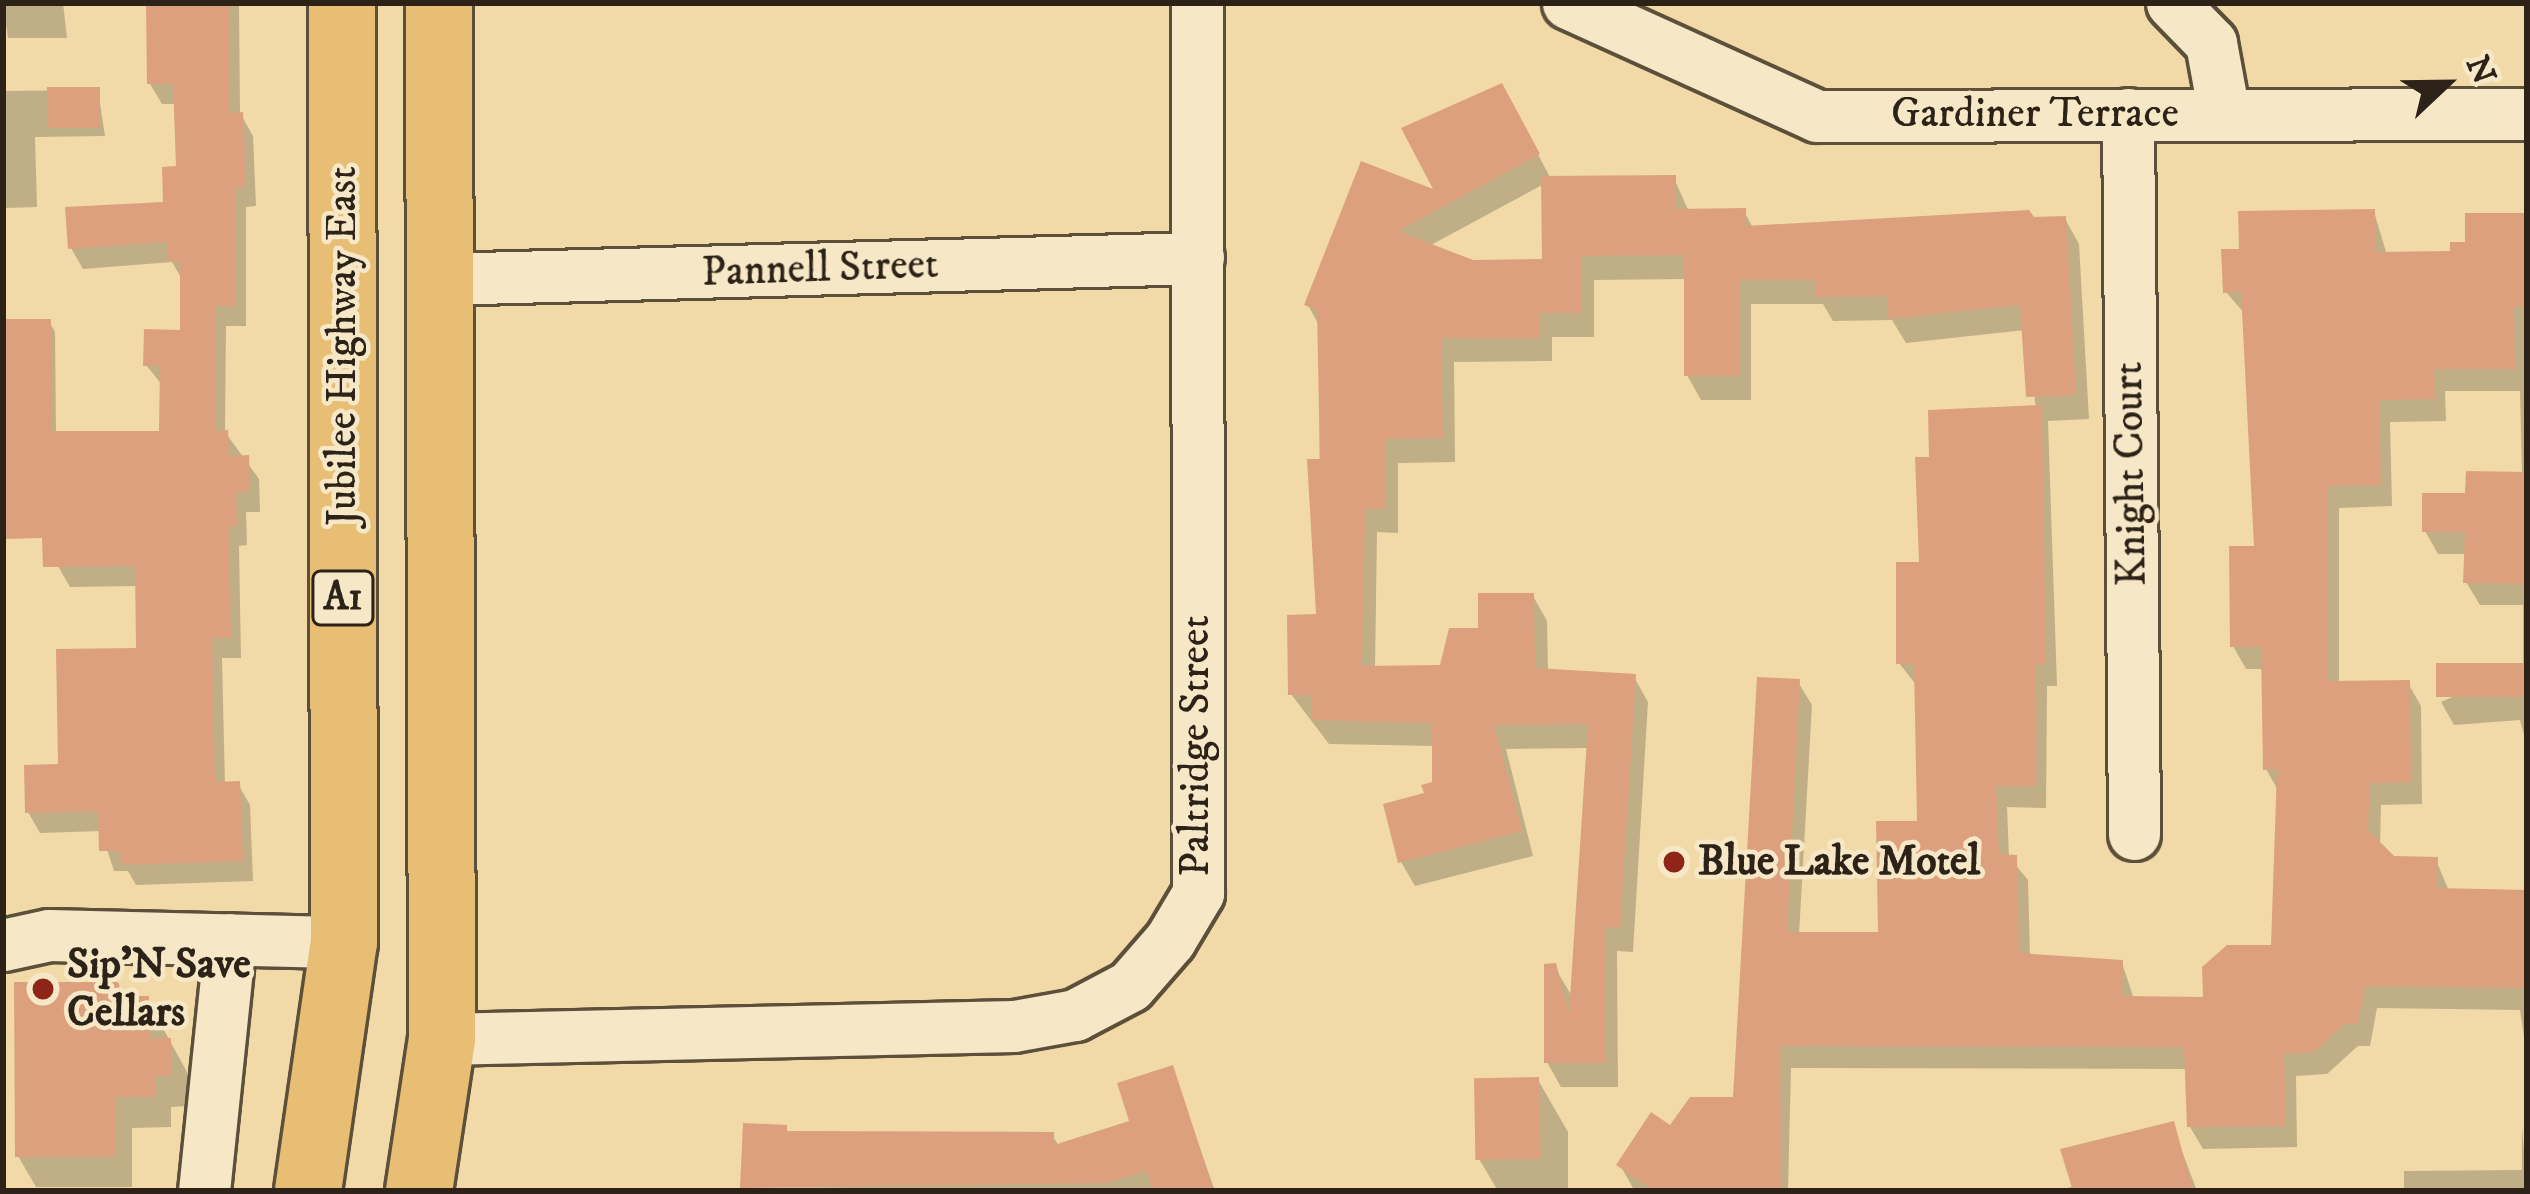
<!DOCTYPE html>
<html>
<head>
<meta charset="utf-8">
<style>
	body { margin:0 }
	#map { position:relative; width:2530px; height:1194px; overflow:hidden; background:#f1daa8; font-family:"IM FELL DW Pica",serif }
	div>[style] { position:absolute }
	[style*='--x'] { left:calc(var(--x)*1px); top:calc(var(--y)*1px); width:calc(var(--w)*1px); rotate:calc(var(--a)*1deg) }
	.shadow>* { inset:0; background:#0003 }
	.building>* { inset:0; background:#dca07e; transform-origin:0 0 }
	.roads { filter:drop-shadow(3px 0 #5d503b) drop-shadow(-3px 0 #5d503b) drop-shadow(0 3px #5d503b) drop-shadow(0 -3px #5d503b) }
	.minor>* { height:51px; margin:-25.5px; padding:0 25.5px; transform-origin:25.5px; border-radius:25.5px; background:#f6e7c6 }
	.highway>* { height:66px; margin:-33px; padding:0 33px; transform-origin:33px; border-radius:33px; background:#e8bd74 }
	.dots>* { width:33px; height:33px; translate:-50% -50%; box-sizing:border-box; border:6px solid #f6e7c6; border-radius:50% }
	span { translate:-50% -50%; white-space:nowrap; text-align:center; line-height:1.15; -webkit-text-stroke:9px #f6e7c6; paint-order:stroke }
	.shield-label span { padding:3px 9px; background:#f6e7c6; border:3px solid; border-radius:9px; -webkit-text-stroke-width:0 }
	.shield-label { font-size:39px; color:#2c2217; font-weight:700 }
	.street-label { font-size:42px; color:#2c2217 }
	.poi-label { font-size:42px; color:#2c2217; font-weight:700 }
	.left { translate:0 -50%; text-align:left }
	.frame { position:absolute; inset:0; border:6px solid #2c2217; pointer-events:none }
	.north { position:absolute; left:2386px; top:24px; width:120px; height:120px; -webkit-text-stroke:9px #f6e7c6; paint-order:stroke; rotate:68deg; font-size:33px; font-weight:700; line-height:48px; text-align:center; color:#2c2217 }
	.north::after { content:''; display:block; margin:auto; width:42px; height:54px; background:#2c2217; clip-path:polygon(50% 0,100% 100%,50% 72%,0 100%) }
</style>
</head>
<body>
<div id="map">
	<div class="shadow">
		<i style="clip-path:polygon(3px 3px,63px 3px,67px 38px,8px 38px)"></i>
		<i style="clip-path:polygon(149px 3px,239px 3px,240px 113px,253px 136px,256px 206px,246px 207px,246px 326px,226px 326px,225px 432px,259px 479px,260px 512px,246px 512px,247px 545px,239px 546px,241px 658px,222px 658px,225px 785px,238px 784px,250px 805px,253px 881px,136px 885px,128px 871px,114px 871px,101px 831px,40px 833px,28px 812px,139px 651px,138px 586px,70px 587px,58px 566px,162px 434px,163px 386px,146px 365px,183px 333px,183px 281px,172px 262px,83px 269px,71px 248px,166px 204px,179px 169px,176px 104px,162px 104px,150px 84px)"></i>
		<i style="clip-path:polygon(98px 90px,105px 136px,35px 137px,37px 207px,5px 208px,3px 91px)"></i>
		<i style="clip-path:polygon(evenodd,1515px 111px,1551px 179px,1674px 178px,1689px 212px,1744px 211px,1753px 228px,2065px 219px,2079px 244px,2089px 419px,2048px 421px,2057px 686px,2047px 686px,2046px 808px,2007px 807px,2009px 857px,2028px 880px,2030px 957px,2122px 963px,2134px 999px,2206px 1000px,2274px 948px,2279px 792px,2266px 769px,2264px 669px,2246px 669px,2233px 646px,2257px 549px,2245px 314px,2226px 292px,2242px 252px,2374px 212px,2387px 255px,2453px 254px,2527px 216px,2527px 746px,2520px 720px,2454px 725px,2441px 702px,2523px 666px,2523px 605px,2480px 605px,2466px 582px,2467px 554px,2438px 554px,2425px 531px,2468px 496px,2522px 475px,2520px 391px,2445px 391px,2446px 421px,2390px 422px,2392px 506px,2339px 508px,2339px 684px,2408px 683px,2421px 706px,2422px 804px,2381px 805px,2380px 846px,2393px 859px,2436px 860px,2449px 891px,2527px 893px,2527px 1058px,2520px 1010px,2377px 1008px,2370px 1046px,2358px 1046px,2327px 1074px,2296px 1076px,2297px 1147px,2203px 1149px,2190px 1127px,2188px 1069px,1791px 1068px,1788px 1191px,1633px 1188px,1620px 1165px,1736px 1100px,1798px 682px,1812px 705px,1799px 935px,1881px 934px,1920px 824px,1917px 686px,1899px 663px,1922px 565px,1932px 460px,2036px 409px,2025px 330px,1906px 343px,1892px 320px,1833px 321px,1823px 304px,1751px 304px,1751px 400px,1701px 400px,1687px 375px,1687px 279px,1594px 280px,1594px 337px,1552px 337px,1552px 361px,1454px 362px,1455px 462px,1398px 463px,1398px 533px,1377px 532px,1375px 669px,1442px 668px,1533px 596px,1547px 621px,1548px 672px,1634px 677px,1648px 702px,1633px 952px,1617px 951px,1618px 1087px,1561px 1087px,1547px 1062px,1554px 966px,1573px 998px,1589px 748px,1506px 749px,1533px 856px,1415px 886px,1401px 862px,1435px 784px,1435px 746px,1329px 744px,1291px 694px,1319px 617px,1320px 327px,1308px 305px,1440px 195px,1515px 111px,1544px 184px,1545px 262px,1472px 263px,1429px 246px,1544px 184px)"></i>
		<i style="clip-path:polygon(3px 322px,49px 322px,55px 332px,56px 433px,3px 430px)"></i>
		<i style="clip-path:polygon(117px 985px,125px 999px,147px 999px,187px 1072px,187px 1106px,171px 1107px,171px 1127px,132px 1128px,132px 1187px,36px 1187px,18px 1156px)"></i>
		<i style="clip-path:polygon(1172px 1069px,1215px 1191px,743px 1187px,785px 1128px,789px 1134px,1052px 1135px,1059px 1146px,1133px 1123px)"></i>
		<i style="clip-path:polygon(1538px 1080px,1568px 1132px,1568px 1191px,1498px 1191px,1479px 1159px)"></i>
		<i style="clip-path:polygon(2172px 1125px,2197px 1191px,2057px 1191px,2074px 1186px)"></i>
		<i style="clip-path:polygon(2522px 1125px,2527px 1191px,2404px 1191px,2404px 1171px,2522px 1170px)"></i>
	</div>
	<div class="building">
		<i style="clip-path:polygon(146px 3px,229px 3px,230px 113px,243px 112px,246px 186px,236px 187px,235px 306px,216px 306px,215px 431px,228px 430px,229px 456px,249px 455px,250px 492px,236px 492px,237px 525px,229px 526px,231px 638px,212px 638px,215px 782px,240px 781px,243px 861px,121px 865px,120px 851px,99px 851px,98px 811px,25px 813px,24px 765px,58px 764px,56px 649px,136px 648px,135px 566px,43px 567px,42px 538px,3px 539px,3px 319px,51px 319px,52px 431px,159px 431px,160px 366px,143px 366px,144px 329px,180px 330px,180px 261px,168px 261px,168px 242px,68px 249px,65px 207px,163px 202px,162px 167px,176px 166px,173px 84px,147px 84px)"></i>
		<i style="clip-path:polygon(1502px 83px,1540px 154px,1398px 231px,1473px 260px,1542px 259px,1541px 176px,1676px 175px,1676px 209px,1746px 208px,1746px 226px,2029px 210px,2034px 217px,2066px 216px,2076px 395px,2026px 397px,2020px 305px,1888px 319px,1888px 296px,1816px 297px,1815px 280px,1739px 280px,1739px 376px,1684px 376px,1684px 255px,1581px 256px,1582px 313px,1539px 313px,1539px 338px,1441px 338px,1443px 438px,1386px 439px,1386px 509px,1365px 509px,1362px 666px,1440px 665px,1449px 628px,1478px 628px,1478px 593px,1534px 593px,1535px 668px,1636px 674px,1620px 928px,1605px 927px,1605px 1063px,1544px 1063px,1544px 964px,1556px 963px,1569px 1013px,1588px 724px,1494px 725px,1522px 831px,1398px 863px,1383px 804px,1424px 793px,1421px 785px,1432px 782px,1432px 723px,1312px 720px,1311px 695px,1288px 695px,1287px 615px,1316px 614px,1307px 459px,1320px 459px,1317px 310px,1304px 305px,1361px 161px,1433px 189px,1401px 128px)"></i>
		<i style="left:47px;top:87px;width:53px;height:41px"></i>
		<i style="clip-path:polygon(2375px 209px,2376px 252px,2450px 251px,2450px 242px,2465px 242px,2465px 213px,2527px 213px,2527px 307px,2514px 307px,2515px 369px,2434px 369px,2435px 399px,2379px 400px,2381px 485px,2327px 486px,2328px 681px,2410px 680px,2411px 782px,2370px 783px,2368px 830px,2394px 856px,2438px 857px,2437px 888px,2527px 890px,2527px 988px,2365px 986px,2358px 1024px,2344px 1024px,2314px 1052px,2284px 1054px,2286px 1126px,2187px 1127px,2184px 1047px,1780px 1046px,1781px 1191px,1655px 1191px,1616px 1165px,1651px 1112px,1670px 1125px,1690px 1097px,1733px 1097px,1757px 677px,1800px 679px,1787px 932px,1878px 932px,1876px 821px,1917px 821px,1914px 664px,1896px 664px,1896px 562px,1919px 562px,1915px 457px,1929px 457px,1928px 410px,2042px 405px,2046px 664px,2036px 664px,2035px 786px,1996px 786px,1999px 854px,2017px 855px,2019px 953px,2123px 960px,2122px 996px,2203px 997px,2202px 967px,2227px 945px,2271px 945px,2277px 769px,2263px 770px,2261px 647px,2230px 647px,2229px 546px,2254px 546px,2241px 292px,2223px 293px,2221px 249px,2239px 249px,2238px 211px)"></i>
		<i style="clip-path:polygon(2466px 471px,2527px 472px,2527px 584px,2463px 583px,2465px 532px,2422px 532px,2422px 493px,2465px 493px)"></i>
		<i style="left:2527px;top:663px;width:34px;height:91px;rotate:90deg"></i>
		<i style="clip-path:polygon(14px 982px,118px 982px,123px 996px,149px 996px,149px 1038px,171px 1038px,171px 1076px,155px 1076px,155px 1097px,116px 1097px,116px 1157px,15px 1157px)"></i>
		<i style="clip-path:polygon(1173px 1065px,1214px 1191px,1153px 1191px,1146px 1171px,1106px 1183px,740px 1188px,743px 1123px,787px 1125px,787px 1131px,1054px 1132px,1054px 1145px,1129px 1121px,1117px 1083px)"></i>
		<i style="left:1539px;top:1077px;width:82px;height:65px;rotate:89deg"></i>
		<i style="clip-path:polygon(2174px 1121px,2193px 1191px,2073px 1191px,2060px 1149px)"></i>
	</div>
	<div class="roads">
		<div class="minor">
			<i style="--x:1568;--y:3;--w:273;--a:24.4"></i>
			<i style="--x:1817;--y:116;--w:710;--a:-0.16"></i>
			<i style="--x:2172;--y:3;--w:56;--a:45.7"></i>
			<i style="--x:2211;--y:43;--w:72;--a:79.6"></i>
			<i style="--x:2128;--y:114;--w:720;--a:89.52"></i>
			<i style="--x:442;--y:279;--w:756;--a:-1.59"></i>
			<i style="--x:3;--y:945;--w:47;--a:-12.3"></i>
			<i style="--x:49;--y:935;--w:295;--a:1.4"></i>
			<i style="--x:442;--y:1039;--w:572;--a:-1.3"></i>
			<i style="--x:1014;--y:1026;--w:62;--a:-10.2"></i>
			<i style="--x:1075;--y:1015;--w:62;--a:-27.8"></i>
			<i style="--x:1130;--y:986;--w:61;--a:-49"></i>
			<i style="--x:1170;--y:940;--w:55;--a:-59.2"></i>
			<i style="--x:1198;--y:893;--w:890;--a:-90.06"></i>
			<i style="--x:204;--y:1191;--w:253;--a:-84.1"></i>
		</div>
		<div class="highway">
			<i style="--x:308;--y:1191;--w:252;--a:-81.8"></i>
			<i style="--x:344;--y:942;--w:939;--a:-90.12"></i>
			<i style="--x:419;--y:1191;--w:154;--a:-81.4"></i>
			<i style="--x:442;--y:1039;--w:1036;--a:-90.17"></i>
		</div>
	</div>
	<div class="dots">
		<i style="left:1674px;top:862px;background:#8f2418"></i>
		<i style="left:43px;top:989px;background:#8f2418"></i>
	</div>
	<div class="shield-label">
		<span style="left:343px;top:598px">A1</span>
	</div>
	<div class="street-label">
		<span style="left:2035px;top:114px">Gardiner Terrace</span>
		<span style="left:820px;top:269px;rotate:-2deg">Pannell Street</span>
		<span style="left:343px;top:346px;rotate:-90deg">Jubilee Highway East</span>
		<span style="left:2131px;top:474px;rotate:-91deg">Knight Court</span>
		<span style="left:1196px;top:746px;rotate:-90deg">Paltridge Street</span>
	</div>
	<div class="poi-label">
		<span class="left" style="left:1698px;top:862px">Blue Lake Motel</span>
		<span class="left" style="left:67px;top:989px">Sip'N Save<br>Cellars</span>
	</div>
	<div class="frame"></div>
	<div class="north">N</div>
</div>
</body>
</html>
